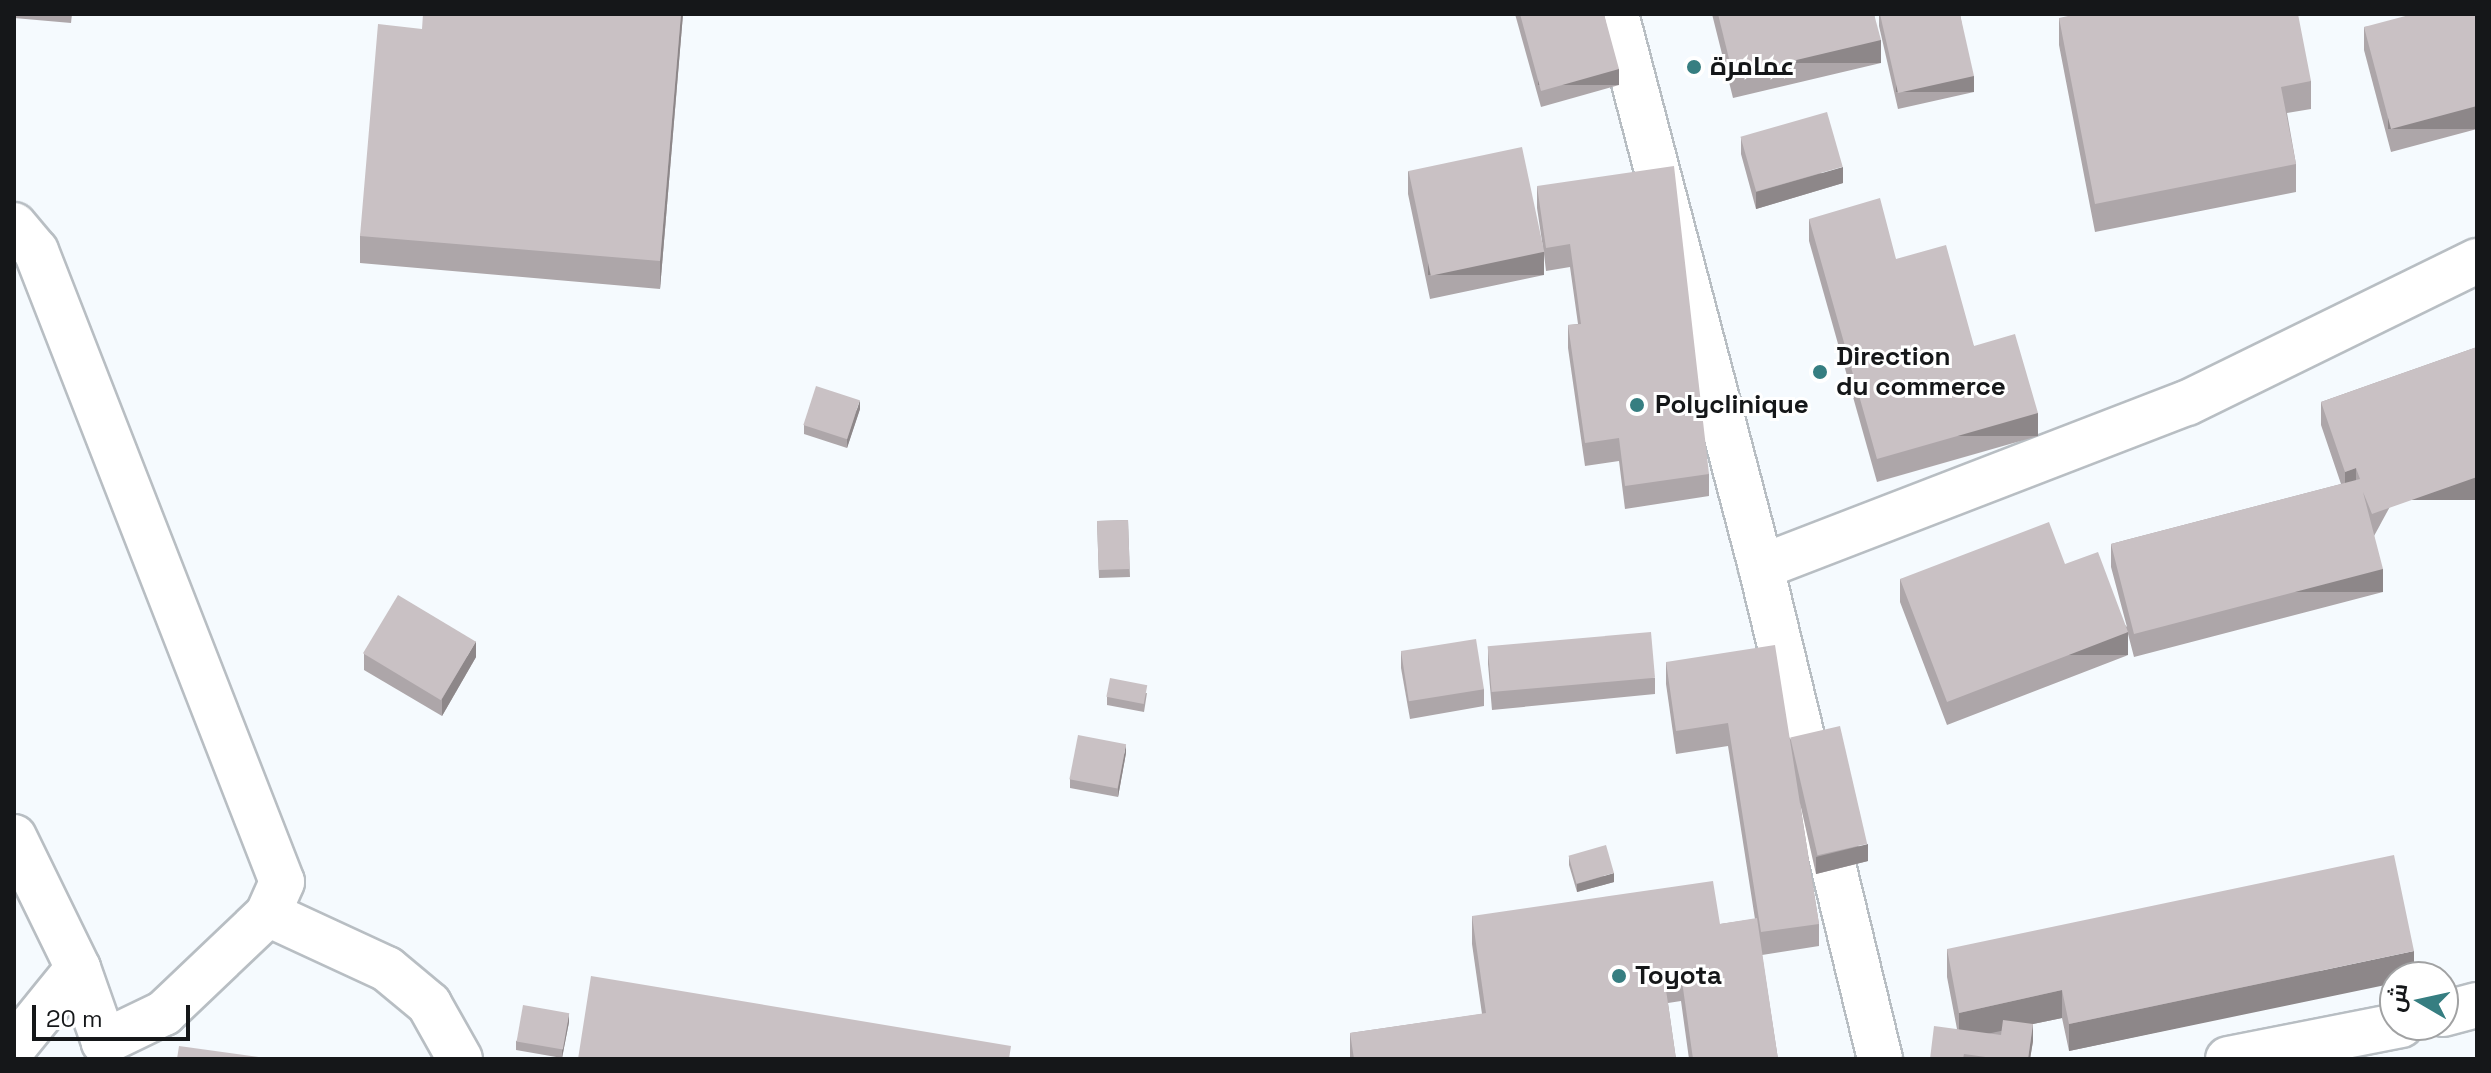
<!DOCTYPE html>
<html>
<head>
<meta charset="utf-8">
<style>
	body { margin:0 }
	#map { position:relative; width:2491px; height:1073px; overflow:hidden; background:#f5fafe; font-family:"Space Grotesk",Cairo,sans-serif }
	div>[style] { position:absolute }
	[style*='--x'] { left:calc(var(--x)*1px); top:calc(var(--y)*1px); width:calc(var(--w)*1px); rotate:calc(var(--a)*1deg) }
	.roads { filter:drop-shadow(2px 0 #b8bec3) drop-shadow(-2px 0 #b8bec3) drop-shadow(0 2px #b8bec3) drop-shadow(0 -2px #b8bec3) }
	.minor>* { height:44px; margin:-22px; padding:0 22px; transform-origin:22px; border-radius:22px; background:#fff }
	.wall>* { inset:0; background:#ada6a9; transform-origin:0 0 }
	.shaded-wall>* { inset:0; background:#8d8789; transform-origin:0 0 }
	.building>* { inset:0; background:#c9c1c4; transform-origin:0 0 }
	.dots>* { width:22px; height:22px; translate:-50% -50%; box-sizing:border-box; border:4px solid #fff; border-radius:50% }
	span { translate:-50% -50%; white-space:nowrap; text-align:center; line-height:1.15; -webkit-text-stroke:6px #fff; paint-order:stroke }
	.poi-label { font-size:26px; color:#151719; font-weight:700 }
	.left { translate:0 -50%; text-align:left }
	.frame { position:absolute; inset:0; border:16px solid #151719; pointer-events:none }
	.north { position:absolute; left:2379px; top:961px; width:80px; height:80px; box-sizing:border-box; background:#fff; border:2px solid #a1a2a3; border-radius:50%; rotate:279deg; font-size:22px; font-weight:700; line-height:32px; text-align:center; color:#151719 }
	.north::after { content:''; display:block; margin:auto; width:28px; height:36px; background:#367e81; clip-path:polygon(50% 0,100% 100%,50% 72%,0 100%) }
	.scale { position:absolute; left:32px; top:1005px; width:158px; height:36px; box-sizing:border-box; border:4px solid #151719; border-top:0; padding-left:10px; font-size:24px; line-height:28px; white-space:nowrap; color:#151719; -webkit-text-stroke:6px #fff; paint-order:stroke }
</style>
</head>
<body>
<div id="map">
	<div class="roads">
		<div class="minor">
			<i style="--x:1616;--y:14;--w:572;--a:75.31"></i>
			<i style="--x:1761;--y:567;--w:506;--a:76.4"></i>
			<i style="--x:14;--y:225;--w:34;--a:50"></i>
			<i style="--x:36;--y:251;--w:677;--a:68.7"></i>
			<i style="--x:282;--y:882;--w:35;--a:114"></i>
			<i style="--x:268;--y:914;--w:144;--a:136.4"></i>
			<i style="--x:164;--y:1013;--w:67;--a:154.2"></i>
			<i style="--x:104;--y:1042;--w:78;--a:-109.4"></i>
			<i style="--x:78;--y:968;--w:102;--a:129"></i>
			<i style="--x:1761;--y:567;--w:456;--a:-21.1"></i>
			<i style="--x:2187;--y:403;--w:323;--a:-26.1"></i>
			<i style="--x:14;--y:837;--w:146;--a:64"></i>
			<i style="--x:268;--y:914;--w:131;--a:24.8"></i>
			<i style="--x:387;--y:969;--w:55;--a:39.8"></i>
			<i style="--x:429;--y:1004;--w:63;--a:60.6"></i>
			<i style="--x:2443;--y:1014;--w:35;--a:-15"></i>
			<i style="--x:2228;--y:1059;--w:176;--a:-11.1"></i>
		</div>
	</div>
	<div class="wall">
		<i style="clip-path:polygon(14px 14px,72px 14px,71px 23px,14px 18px)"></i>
		<i style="clip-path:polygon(683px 14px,660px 289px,360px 263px,360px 236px,422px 29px)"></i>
		<i style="clip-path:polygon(1515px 14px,1604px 14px,1619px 85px,1541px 107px)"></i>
		<i style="clip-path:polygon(1712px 14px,1874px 14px,1881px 63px,1733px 98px)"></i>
		<i style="clip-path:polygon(1879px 14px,1960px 14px,1974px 92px,1898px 109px,1879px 26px)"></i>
		<i style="clip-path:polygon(2477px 14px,2477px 129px,2391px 152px,2364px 50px,2364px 27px)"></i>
		<i style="clip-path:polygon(2059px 18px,2311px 81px,2311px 109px,2287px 113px,2296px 164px,2296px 192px,2095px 232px,2059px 45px)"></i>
		<i style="clip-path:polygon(1741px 138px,1843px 183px,1756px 209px,1741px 154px)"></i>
		<i style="clip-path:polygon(1408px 171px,1543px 248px,1537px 208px,1537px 186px,1709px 474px,1709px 496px,1625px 509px,1619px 461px,1585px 466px,1568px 348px,1568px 325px,1578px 324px,1570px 267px,1546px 271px,1544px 254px,1544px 275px,1430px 299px,1408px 194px)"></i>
		<i style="clip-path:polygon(1809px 219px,1896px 259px,1974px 346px,2038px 436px,1877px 482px,1809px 241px)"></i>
		<i style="clip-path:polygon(2477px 347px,2374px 536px,2383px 592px,2134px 657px,2128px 634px,2128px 655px,1947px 725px,1900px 602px,1900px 579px,2065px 564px,2127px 627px,2111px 567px,2111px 544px,2341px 484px,2321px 425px,2321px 402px)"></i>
		<i style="clip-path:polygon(860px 409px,847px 448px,804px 434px,804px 425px)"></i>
		<i style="left:1128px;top:520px;width:57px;height:31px;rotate:88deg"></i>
		<i style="clip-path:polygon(1488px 648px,1655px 678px,1655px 694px,1492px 710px,1488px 664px)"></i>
		<i style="clip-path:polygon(1401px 652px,1484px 689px,1484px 706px,1410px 719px,1401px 668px)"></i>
		<i style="clip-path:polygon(364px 654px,476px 657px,442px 716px,364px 670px)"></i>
		<i style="clip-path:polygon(1666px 662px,1790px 738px,1868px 861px,1816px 874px,1800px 803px,1819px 924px,1819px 946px,1762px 955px,1778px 1059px,1689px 1059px,1681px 1001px,1668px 1003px,1676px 1059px,1350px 1059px,1350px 1033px,1482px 1014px,1472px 944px,1472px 916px,1720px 924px,1755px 919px,1728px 746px,1676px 754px,1666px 684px)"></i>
		<i style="clip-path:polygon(1147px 693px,1144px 712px,1107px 705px,1107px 697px)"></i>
		<i style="clip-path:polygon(1126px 753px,1118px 797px,1070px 788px,1070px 779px)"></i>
		<i style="clip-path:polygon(1569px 856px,1614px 882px,1577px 892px,1569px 865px)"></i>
		<i style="clip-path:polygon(1947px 949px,2414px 977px,2069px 1051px,2062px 1018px,2033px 1024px,2033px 1041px,2030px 1059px,1930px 1059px,1957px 1029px,1947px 977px)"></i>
		<i style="clip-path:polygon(569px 1022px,562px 1058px,516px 1050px,516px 1041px)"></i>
	</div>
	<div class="shaded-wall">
		<i style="clip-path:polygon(681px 14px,683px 14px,660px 289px,660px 261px)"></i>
		<i style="left:1881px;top:40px;width:23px;height:152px;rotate:90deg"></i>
		<i style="left:1619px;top:69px;width:16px;height:81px;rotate:90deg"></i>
		<i style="left:1974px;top:76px;width:16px;height:78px;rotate:90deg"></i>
		<i style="left:2477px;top:106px;width:23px;height:89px;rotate:90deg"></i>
		<i style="clip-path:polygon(1843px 167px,1843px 183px,1756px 209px,1756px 192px)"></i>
		<i style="left:1544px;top:252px;width:23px;height:116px;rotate:90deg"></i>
		<i style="clip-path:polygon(860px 400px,860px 409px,847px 448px,847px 439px)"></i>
		<i style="left:2038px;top:413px;width:23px;height:167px;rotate:90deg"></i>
		<i style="clip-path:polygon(2356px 468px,2356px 491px,2345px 495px,2345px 472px)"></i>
		<i style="left:2477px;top:477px;width:23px;height:111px;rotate:90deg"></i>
		<i style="left:2383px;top:569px;width:23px;height:257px;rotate:90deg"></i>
		<i style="left:2128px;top:632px;width:23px;height:194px;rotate:90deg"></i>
		<i style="clip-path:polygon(476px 641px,476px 657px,442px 716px,442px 699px)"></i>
		<i style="clip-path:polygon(1126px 744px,1126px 753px,1118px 797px,1118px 788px)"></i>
		<i style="clip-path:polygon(1868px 844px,1868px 861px,1816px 874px,1816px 857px)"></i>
		<i style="clip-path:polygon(1614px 873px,1614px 882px,1577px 892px,1577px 884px)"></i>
		<i style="clip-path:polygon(2414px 951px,2414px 977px,2395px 977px,2395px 983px,2069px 1051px,2069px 1024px)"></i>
		<i style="clip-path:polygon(2062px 990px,2062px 1018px,2033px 1024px,2033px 1041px,2030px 1059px,2028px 1059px,2033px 1024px,1959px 1040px,1959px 1013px)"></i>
		<i style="clip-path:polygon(569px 1013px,569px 1022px,562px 1058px,562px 1049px)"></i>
	</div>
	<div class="building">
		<i style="clip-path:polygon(423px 14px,681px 14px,660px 261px,360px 236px,378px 24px,422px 29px)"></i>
		<i style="clip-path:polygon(1520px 14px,1604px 14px,1619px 69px,1541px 91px)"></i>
		<i style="clip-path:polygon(1718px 14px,1874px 14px,1881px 40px,1733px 75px)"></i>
		<i style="clip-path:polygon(1880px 14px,1960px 14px,1974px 76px,1898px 93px)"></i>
		<i style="clip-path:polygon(2077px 14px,2298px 14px,2311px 81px,2281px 87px,2296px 164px,2095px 204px,2059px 18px)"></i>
		<i style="clip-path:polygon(2413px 14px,2477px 14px,2477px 106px,2391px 129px,2364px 27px)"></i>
		<i style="left:1827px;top:112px;width:57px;height:90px;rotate:74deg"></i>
		<i style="left:1522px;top:147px;width:107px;height:116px;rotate:78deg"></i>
		<i style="clip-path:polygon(1674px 166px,1709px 474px,1625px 486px,1619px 438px,1585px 443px,1568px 325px,1581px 324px,1570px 244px,1546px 248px,1537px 186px)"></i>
		<i style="clip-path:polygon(1880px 198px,1896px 259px,1946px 245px,1974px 346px,2015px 334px,2038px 413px,1877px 459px,1809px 219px)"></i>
		<i style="clip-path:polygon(2477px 347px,2477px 477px,2372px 514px,2363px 492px,2383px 569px,2134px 634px,2111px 544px,2360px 479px,2356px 468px,2345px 472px,2321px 402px)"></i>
		<i style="left:816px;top:386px;width:46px;height:41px;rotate:18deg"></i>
		<i style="left:1128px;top:520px;width:49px;height:31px;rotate:88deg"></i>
		<i style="clip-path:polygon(2049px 522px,2065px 564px,2098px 552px,2128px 632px,1947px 702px,1900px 579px)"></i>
		<i style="left:398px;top:595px;width:91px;height:68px;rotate:31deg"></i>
		<i style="left:1651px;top:632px;width:46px;height:164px;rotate:85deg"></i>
		<i style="left:1476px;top:639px;width:51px;height:76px;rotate:81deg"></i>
		<i style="clip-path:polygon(1775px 645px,1819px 924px,1761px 932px,1728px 723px,1676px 731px,1666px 662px)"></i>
		<i style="left:1110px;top:678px;width:38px;height:19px;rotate:11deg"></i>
		<i style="left:1840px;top:726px;width:121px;height:51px;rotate:77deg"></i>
		<i style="left:1078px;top:735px;width:49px;height:45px;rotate:11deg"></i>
		<i style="left:1606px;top:845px;width:29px;height:39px;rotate:74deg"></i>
		<i style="clip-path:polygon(2394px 855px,2414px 951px,2069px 1024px,2062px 990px,1959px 1013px,1947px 949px)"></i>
		<i style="clip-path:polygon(1713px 881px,1720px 924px,1757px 918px,1778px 1059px,1693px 1059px,1681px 974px,1664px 976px,1676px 1059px,1354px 1059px,1350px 1033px,1486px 1013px,1472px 916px)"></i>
		<i style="clip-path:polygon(591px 976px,1011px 1046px,1009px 1059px,578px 1059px)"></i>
		<i style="left:523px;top:1005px;width:47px;height:37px;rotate:10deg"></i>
		<i style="clip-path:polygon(2003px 1020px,2033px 1024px,2028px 1059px,2000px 1059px,1964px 1054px,1963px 1059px,1930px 1059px,1934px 1026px,2001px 1035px)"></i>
		<i style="clip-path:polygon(179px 1046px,273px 1059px,177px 1059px)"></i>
	</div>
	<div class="dots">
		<i style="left:1694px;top:67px;background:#367e81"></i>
		<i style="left:1820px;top:372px;background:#367e81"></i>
		<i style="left:1637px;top:405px;background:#367e81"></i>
		<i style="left:1619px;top:976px;background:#367e81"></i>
	</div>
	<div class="poi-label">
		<span class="left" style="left:1710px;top:67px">عمامرة</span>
		<span class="left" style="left:1836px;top:372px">Direction<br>du commerce</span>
		<span class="left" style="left:1655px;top:405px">Polyclinique</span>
		<span class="left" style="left:1635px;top:976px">Toyota</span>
	</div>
	<div class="frame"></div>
	<div class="north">ش</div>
	<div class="scale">20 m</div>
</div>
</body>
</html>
